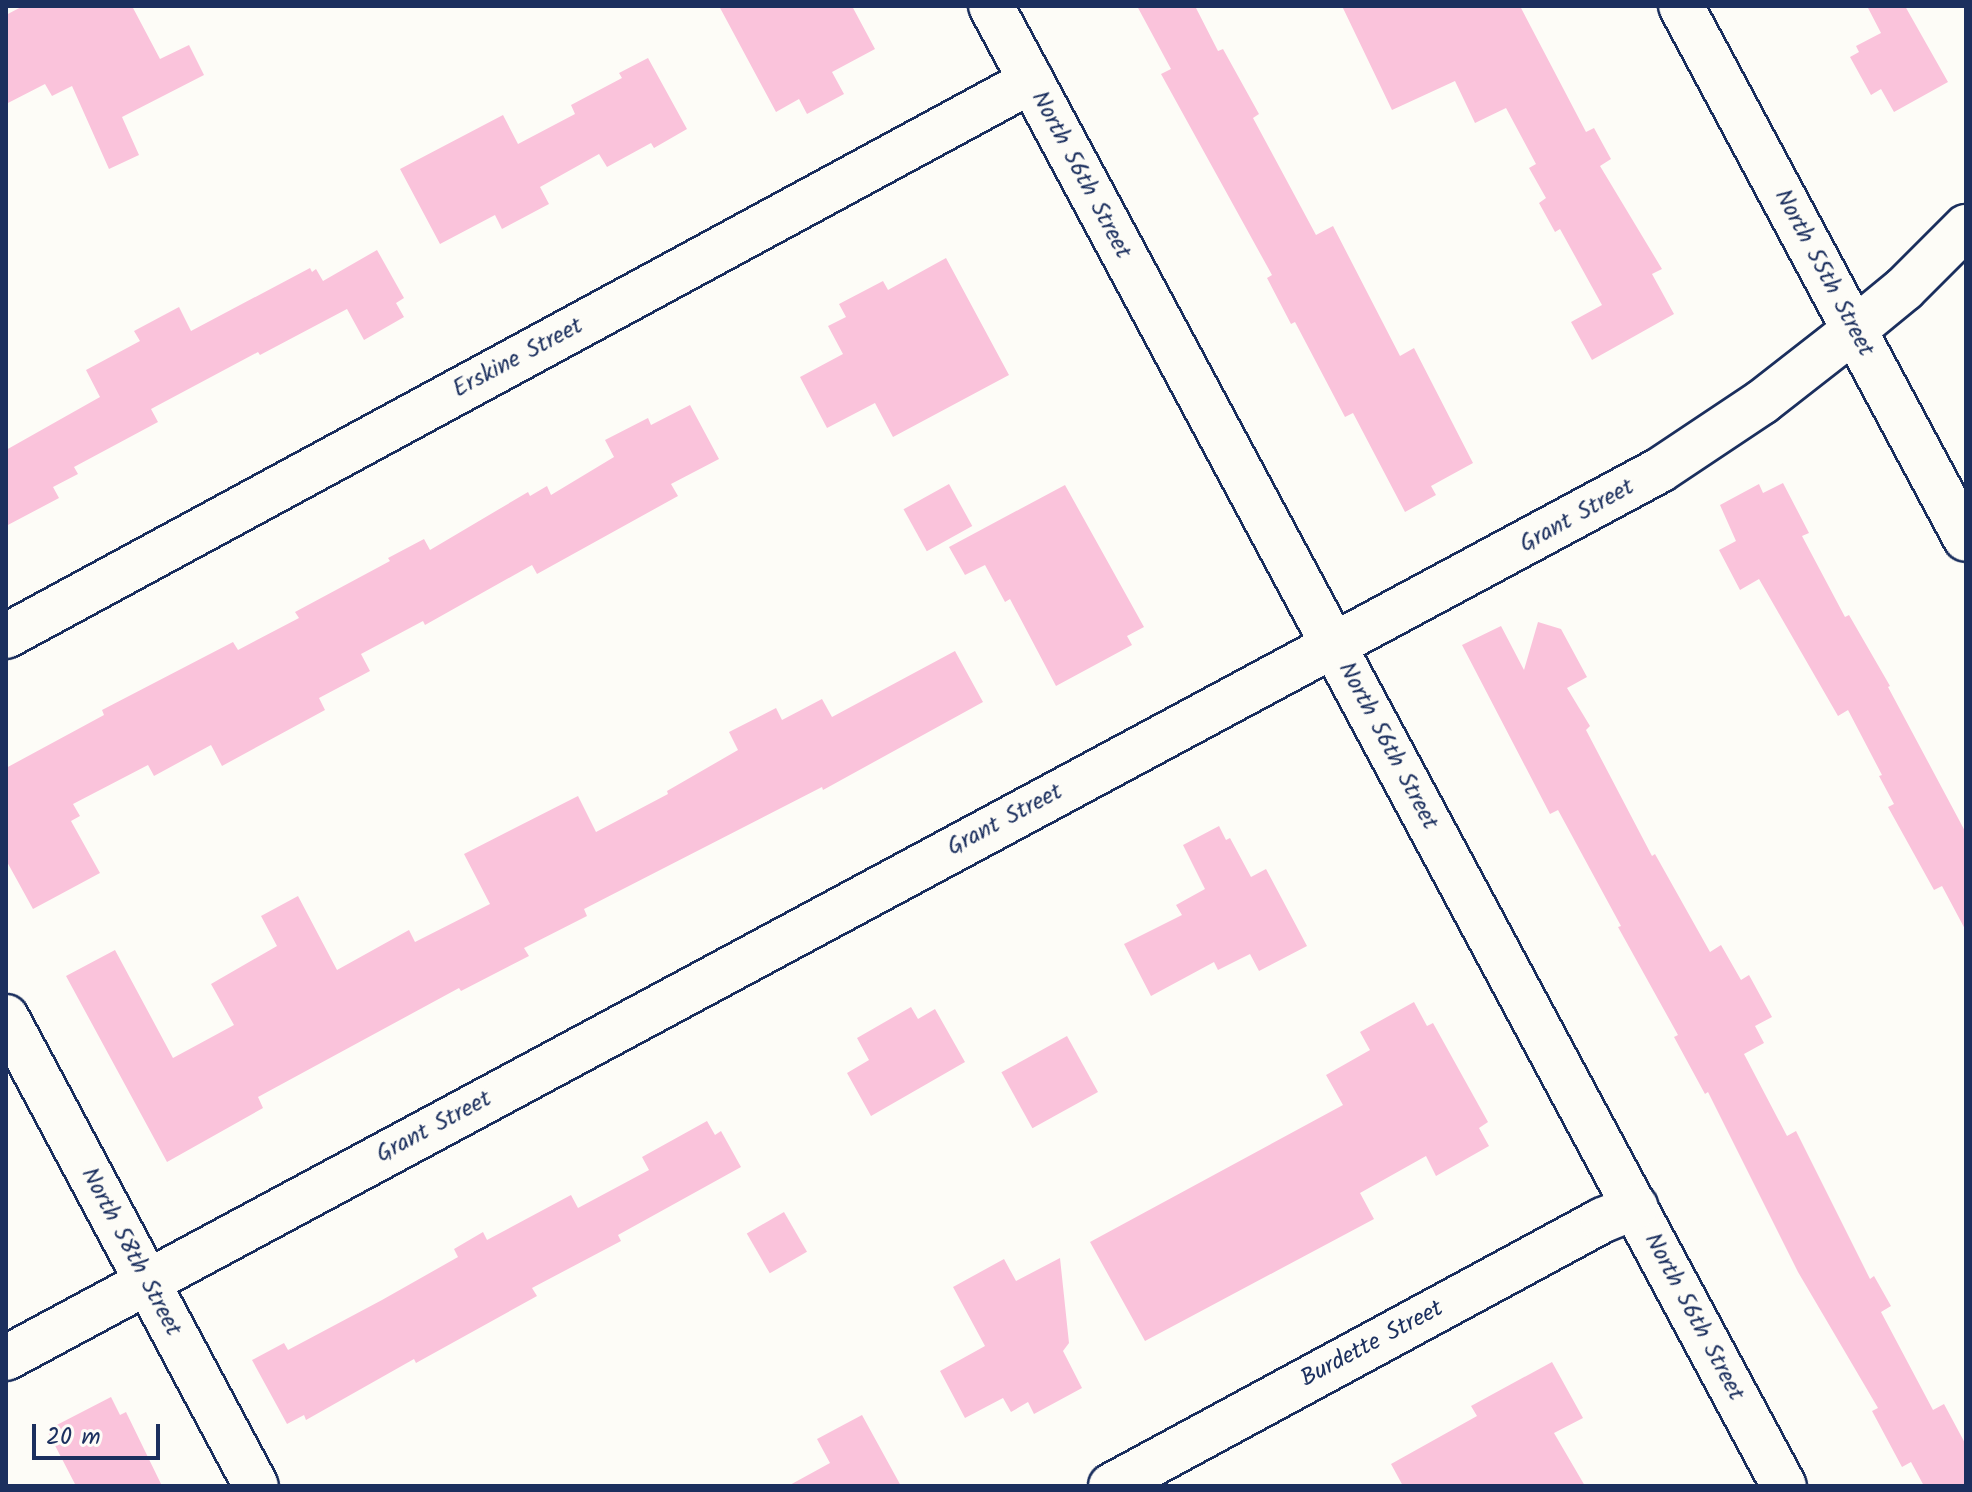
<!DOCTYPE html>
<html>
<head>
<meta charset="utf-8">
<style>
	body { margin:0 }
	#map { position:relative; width:1972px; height:1492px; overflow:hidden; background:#fdfcf7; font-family:Kalam,sans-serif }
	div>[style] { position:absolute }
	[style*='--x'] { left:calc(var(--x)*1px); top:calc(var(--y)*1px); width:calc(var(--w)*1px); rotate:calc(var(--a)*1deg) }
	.building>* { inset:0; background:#fac3db; transform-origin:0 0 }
	.roads { filter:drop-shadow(2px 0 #1b2f5e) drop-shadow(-2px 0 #1b2f5e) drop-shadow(0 2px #1b2f5e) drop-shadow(0 -2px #1b2f5e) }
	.minor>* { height:44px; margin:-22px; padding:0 22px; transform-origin:22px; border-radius:22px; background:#fdfcf7 }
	span { translate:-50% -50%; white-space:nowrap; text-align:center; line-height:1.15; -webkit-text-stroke:6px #fdfcf7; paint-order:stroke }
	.street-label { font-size:24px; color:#1b2f5e }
	.frame { position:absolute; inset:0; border:8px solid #1b2f5e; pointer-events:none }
	.scale { position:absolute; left:32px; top:1424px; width:128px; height:36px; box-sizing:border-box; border:4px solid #1b2f5e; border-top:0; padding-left:10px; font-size:24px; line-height:28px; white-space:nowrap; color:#1b2f5e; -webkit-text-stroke:6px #fdfcf7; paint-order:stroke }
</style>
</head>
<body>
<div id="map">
	<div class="building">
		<i style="clip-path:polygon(23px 6px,132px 6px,160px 59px,189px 45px,204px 75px,122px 117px,139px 155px,109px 169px,72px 86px,52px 96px,45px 84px,6px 104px,6px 15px)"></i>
		<i style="clip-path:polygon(719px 6px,852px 6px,875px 49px,832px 72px,844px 94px,807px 114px,799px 99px,776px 112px)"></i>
		<i style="clip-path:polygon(1137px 6px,1195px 6px,1218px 51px,1223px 49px,1259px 114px,1253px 118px,1316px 235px,1333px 226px,1400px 356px,1414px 348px,1473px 463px,1431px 486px,1436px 495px,1405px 512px,1353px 413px,1345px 417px,1295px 322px,1291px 324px,1267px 278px,1272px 275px,1161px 74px,1171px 69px)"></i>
		<i style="clip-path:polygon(1342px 6px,1520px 6px,1586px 132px,1594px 128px,1611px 159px,1600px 166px,1662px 269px,1652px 274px,1674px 314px,1592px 360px,1571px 322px,1602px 305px,1560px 229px,1555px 232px,1539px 203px,1546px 198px,1529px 168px,1536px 164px,1506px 108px,1475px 123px,1455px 81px,1392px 110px)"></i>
		<i style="clip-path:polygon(1867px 6px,1905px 6px,1948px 82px,1894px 112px,1881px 89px,1871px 95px,1850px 57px,1859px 52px,1856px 46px,1881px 33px)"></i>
		<i style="clip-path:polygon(648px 58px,687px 129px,654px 148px,651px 143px,607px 167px,599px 154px,540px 187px,549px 204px,502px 229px,495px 215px,440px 244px,400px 169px,503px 115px,518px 144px,575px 114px,571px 105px,622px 78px,619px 73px)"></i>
		<i style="clip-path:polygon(377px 250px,404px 298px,396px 303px,404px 317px,364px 340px,347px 309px,260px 355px,258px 352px,151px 409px,158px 422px,74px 467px,78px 474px,53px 487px,59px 498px,6px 526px,6px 450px,100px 397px,86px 370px,140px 341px,134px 331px,179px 307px,191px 331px,310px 268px,312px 272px,316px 269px,323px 281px)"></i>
		<i style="clip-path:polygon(946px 258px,1009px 375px,893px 437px,875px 403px,827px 428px,800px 377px,843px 354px,828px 326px,846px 317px,839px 304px,883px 281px,888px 290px)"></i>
		<i style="clip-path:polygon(690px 405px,719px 459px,671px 484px,678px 496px,537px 574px,532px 565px,425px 625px,423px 621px,361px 654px,370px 671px,319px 698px,325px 710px,222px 766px,211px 745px,154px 776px,148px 765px,73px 804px,80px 816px,71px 821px,100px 873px,33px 909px,6px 860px,6px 768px,104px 715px,102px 710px,233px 642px,238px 650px,299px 618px,295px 612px,390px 561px,388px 558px,424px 539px,430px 550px,528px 492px,530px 496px,547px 486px,551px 495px,614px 457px,605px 440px,648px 418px,651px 425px)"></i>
		<i style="clip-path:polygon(1783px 483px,1809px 533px,1802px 536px,1845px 617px,1849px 615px,1890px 686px,1888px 687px,1966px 833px,1966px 931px,1942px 886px,1934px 890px,1888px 807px,1894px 804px,1879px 776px,1882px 775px,1848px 710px,1838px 716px,1759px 579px,1740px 590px,1719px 550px,1736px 541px,1720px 505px,1759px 484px,1763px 493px)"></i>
		<i style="left:949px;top:484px;width:48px;height:52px;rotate:61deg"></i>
		<i style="clip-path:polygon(1065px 485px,1144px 627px,1127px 636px,1132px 645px,1056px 686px,1010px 599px,1005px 602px,985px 565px,965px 575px,949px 547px)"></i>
		<i style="clip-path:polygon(1538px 622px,1561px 629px,1587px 677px,1567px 688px,1590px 726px,1586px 730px,1652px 856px,1655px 854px,1710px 952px,1721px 945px,1741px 980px,1749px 975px,1772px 1017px,1755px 1026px,1764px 1043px,1744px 1054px,1787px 1136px,1796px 1131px,1870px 1279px,1874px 1276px,1891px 1306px,1881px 1312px,1933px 1410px,1944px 1404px,1966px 1445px,1966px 1486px,1924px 1486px,1911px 1462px,1902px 1467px,1872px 1411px,1878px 1408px,1798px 1272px,1708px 1092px,1705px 1094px,1674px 1037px,1678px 1035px,1618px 927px,1621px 926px,1558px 810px,1550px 814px,1462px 645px,1501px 626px,1524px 670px)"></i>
		<i style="clip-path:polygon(955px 651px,983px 702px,823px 790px,822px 787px,584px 909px,587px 916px,524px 948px,529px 956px,461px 991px,459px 988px,258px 1097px,263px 1108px,167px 1162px,66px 976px,115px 950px,173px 1058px,234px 1025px,211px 984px,277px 946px,261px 916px,298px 896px,337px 970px,409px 930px,415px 942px,490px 904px,464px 854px,578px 796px,596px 832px,668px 794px,667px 791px,738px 750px,729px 732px,776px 708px,782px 720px,822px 699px,832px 717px)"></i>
		<i style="clip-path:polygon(1219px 826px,1226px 840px,1230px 838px,1251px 877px,1266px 869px,1307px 946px,1259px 971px,1250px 954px,1218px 970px,1214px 962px,1151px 996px,1124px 944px,1182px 915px,1176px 905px,1205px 889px,1183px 845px)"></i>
		<i style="clip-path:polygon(1414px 1002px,1427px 1026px,1433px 1023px,1488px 1122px,1479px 1128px,1489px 1146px,1436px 1176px,1426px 1156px,1360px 1193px,1374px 1219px,1145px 1341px,1090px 1242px,1343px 1105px,1326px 1075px,1370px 1050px,1360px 1032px)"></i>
		<i style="clip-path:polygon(911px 1007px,918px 1019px,935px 1009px,965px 1062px,871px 1116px,847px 1073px,869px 1060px,857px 1038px)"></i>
		<i style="left:1067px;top:1036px;width:64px;height:75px;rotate:61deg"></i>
		<i style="clip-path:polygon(707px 1121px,715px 1135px,721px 1131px,741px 1167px,618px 1235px,621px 1241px,532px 1288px,537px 1296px,416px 1363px,414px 1359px,306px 1420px,304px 1415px,287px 1424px,252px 1360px,284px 1343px,288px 1350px,382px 1300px,458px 1257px,454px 1249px,483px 1232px,487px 1240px,571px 1195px,578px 1208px,649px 1170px,642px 1157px)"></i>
		<i style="left:784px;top:1212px;width:46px;height:43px;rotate:60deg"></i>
		<i style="clip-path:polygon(1060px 1258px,1069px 1343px,1063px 1351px,1082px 1388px,1034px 1414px,1028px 1402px,1011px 1412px,1003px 1398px,965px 1418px,940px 1371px,985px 1346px,953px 1287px,1004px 1259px,1016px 1281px)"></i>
		<i style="clip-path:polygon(1552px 1362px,1583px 1418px,1554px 1433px,1585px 1486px,1403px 1486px,1391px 1464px,1477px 1416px,1471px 1406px)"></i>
		<i style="clip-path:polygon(111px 1397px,120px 1415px,126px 1412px,162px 1486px,76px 1486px,47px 1430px)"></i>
		<i style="clip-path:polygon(862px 1415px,901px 1486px,788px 1486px,830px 1463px,817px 1439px)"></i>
	</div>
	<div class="roads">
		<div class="minor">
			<i style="--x:991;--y:6;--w:1679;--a:61.82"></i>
			<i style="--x:1681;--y:6;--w:604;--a:61.87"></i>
			<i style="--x:6;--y:636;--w:1166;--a:-28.43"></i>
			<i style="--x:6;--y:1017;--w:531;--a:61.94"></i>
			<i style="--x:6;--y:1358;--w:1877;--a:-28.23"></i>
			<i style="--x:1660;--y:470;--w:123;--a:-33.7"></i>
			<i style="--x:1762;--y:402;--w:117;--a:-38"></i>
			<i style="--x:1854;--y:330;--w:65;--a:-39.4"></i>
			<i style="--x:1904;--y:289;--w:88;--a:-45"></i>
			<i style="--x:1111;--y:1486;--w:559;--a:-28.4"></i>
			<i style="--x:1603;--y:1220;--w:35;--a:-22"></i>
		</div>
	</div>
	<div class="street-label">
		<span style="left:1081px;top:175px;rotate:62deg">North 56th Street</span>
		<span style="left:1824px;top:273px;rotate:62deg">North 55th Street</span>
		<span style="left:518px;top:358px;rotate:-28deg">Erskine Street</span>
		<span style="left:1577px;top:516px;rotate:-29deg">Grant Street</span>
		<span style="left:1388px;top:746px;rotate:62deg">North 56th Street</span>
		<span style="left:1005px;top:820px;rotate:-28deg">Grant Street</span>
		<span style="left:434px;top:1127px;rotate:-28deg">Grant Street</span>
		<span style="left:131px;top:1252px;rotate:62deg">North 58th Street</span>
		<span style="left:1694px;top:1317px;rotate:62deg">North 56th Street</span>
		<span style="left:1372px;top:1344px;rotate:-28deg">Burdette Street</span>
	</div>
	<div class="frame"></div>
	<div class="scale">20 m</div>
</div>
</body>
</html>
